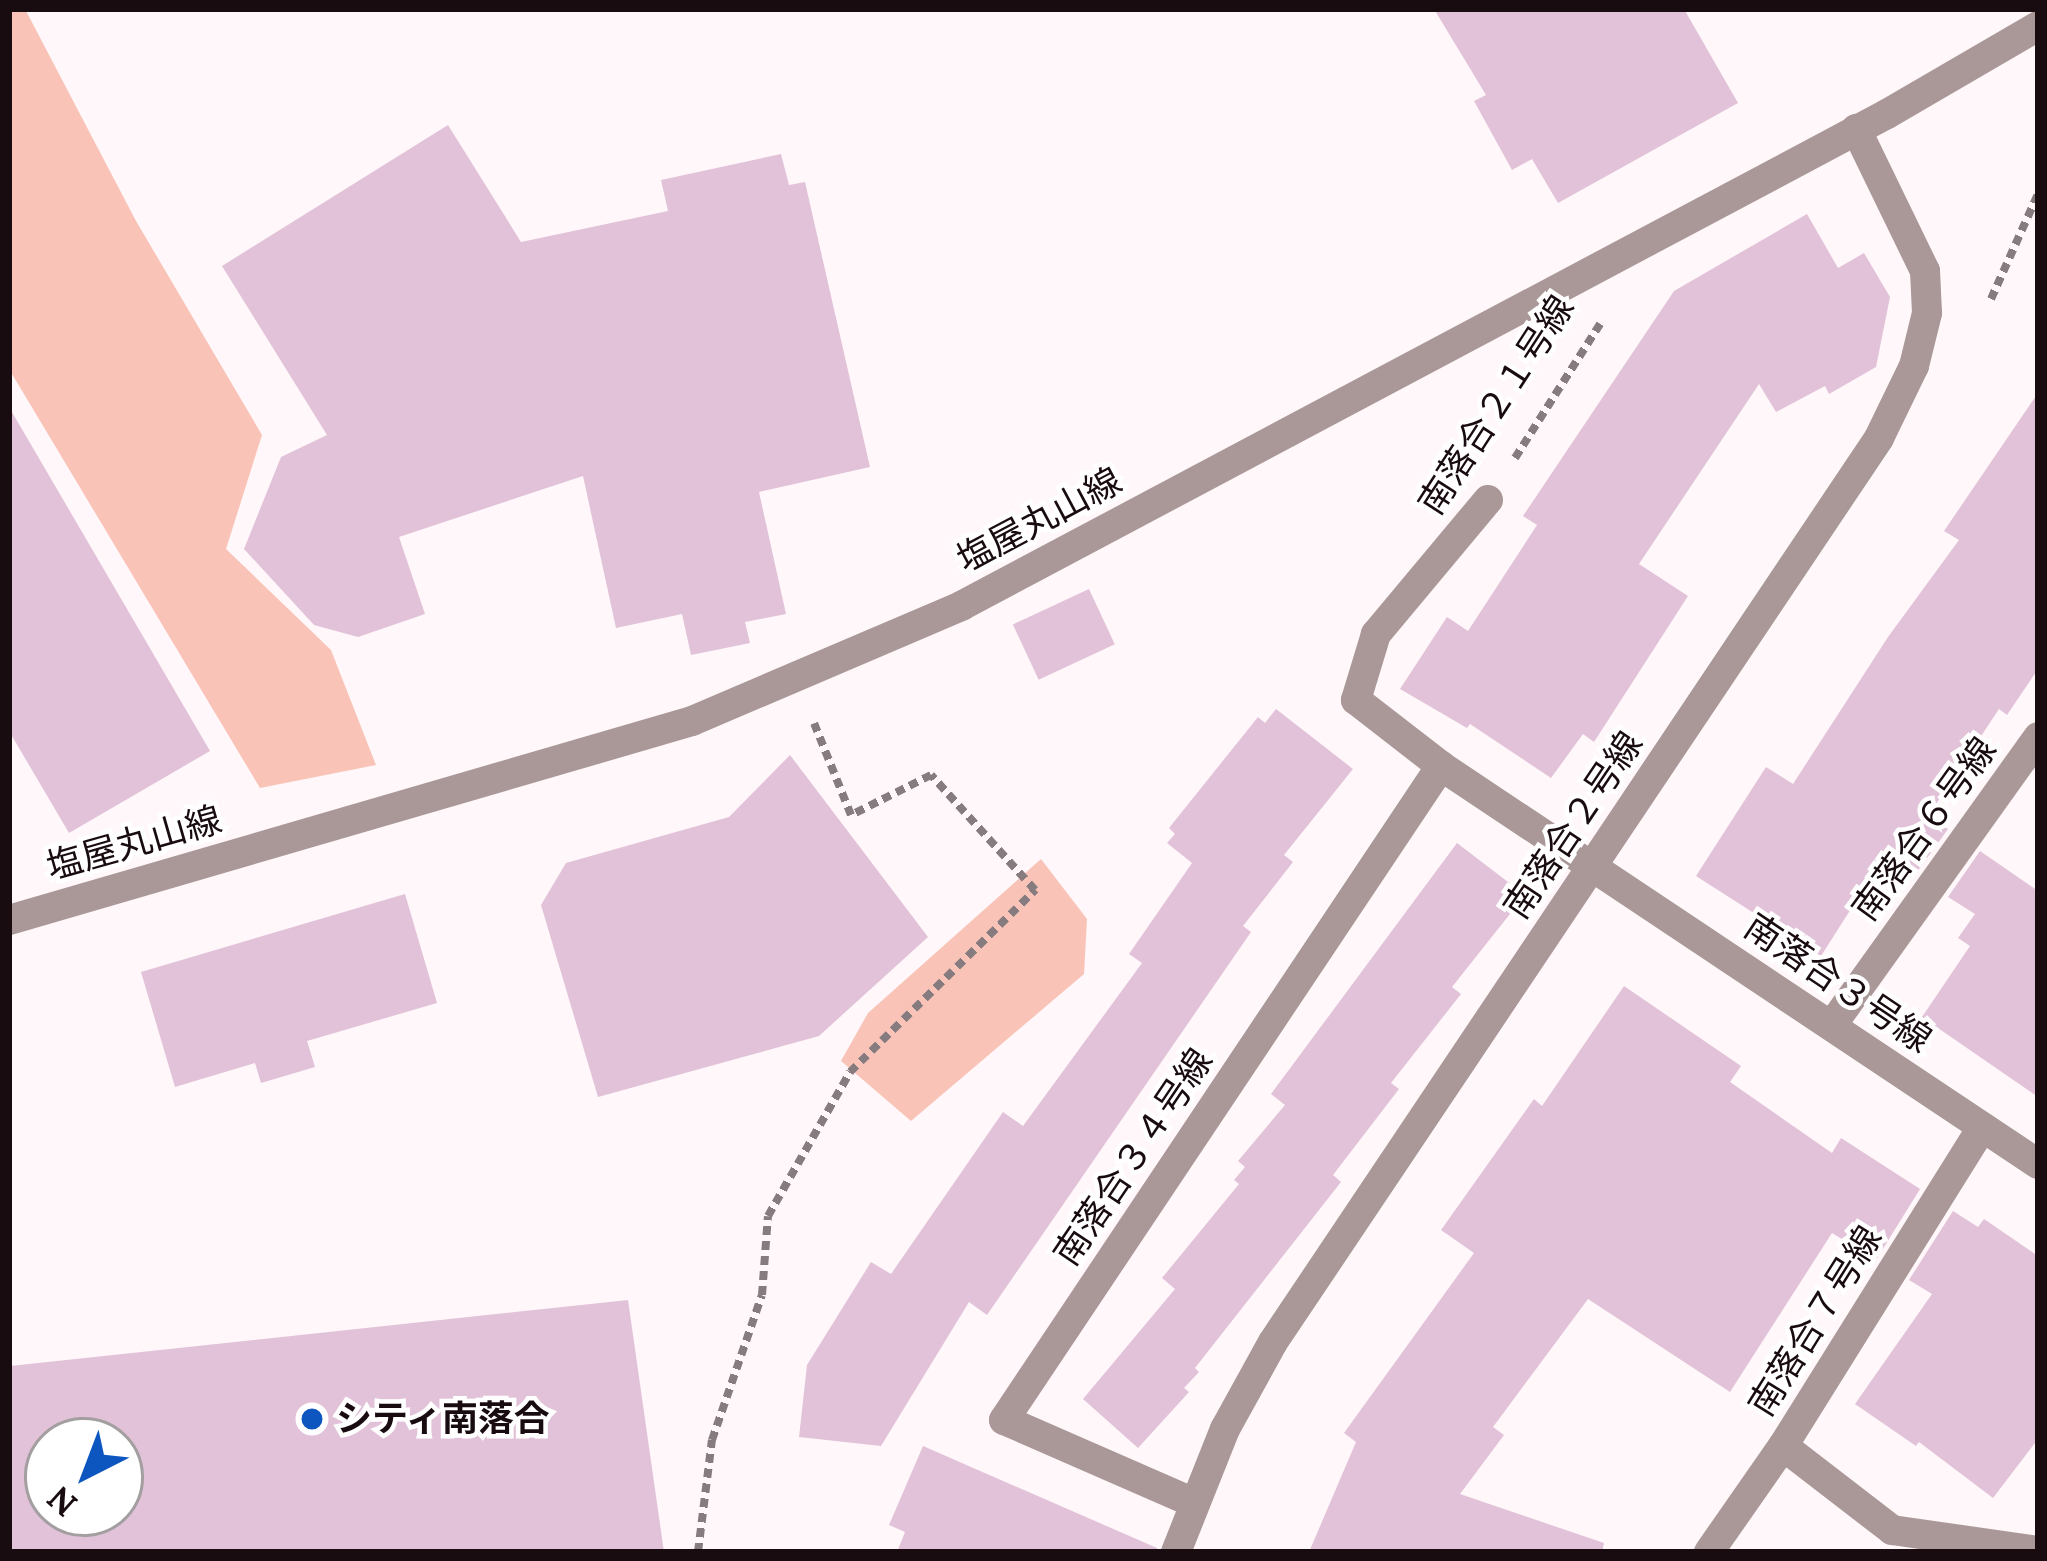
<!DOCTYPE html>
<html>
<head>
<meta charset="utf-8">
<style>
	body { margin:0 }
	#map { position:relative; width:2047px; height:1561px; overflow:hidden; background:#fff7f9; font-family:Lora,"Noto Sans JP",serif }
	div>[style] { position:absolute }
	[style*='--x'] { left:calc(var(--x)*1px); top:calc(var(--y)*1px); width:calc(var(--w)*1px); rotate:calc(var(--a)*1deg) }
	.green>* { inset:0; background:#f9c4b7 }
	.building>* { inset:0; background:#e2c2d8; transform-origin:0 0 }
	.path>* { height:8px; margin-top:-4px; transform-origin:0; background:repeating-linear-gradient(90deg,#867c7f 0 9px,transparent 0 15px) }
	.minor>* { height:30px; margin:-15px; padding:0 15px; transform-origin:15px; border-radius:15px; background:#aa9898 }
	.tertiary>* { height:30px; margin:-15px; padding:0 15px; transform-origin:15px; border-radius:15px; background:#aa9898 }
	.dots>* { width:33px; height:33px; translate:-50% -50%; box-sizing:border-box; border:6px solid #fff; border-radius:50% }
	span { translate:-50% -50%; white-space:nowrap; text-align:center; line-height:1.15; -webkit-text-stroke:9px #fff; paint-order:stroke }
	.street-label { font-size:36px; color:#190c11 }
	.poi-label { font-size:36px; color:#190c11; font-weight:700 }
	.left { translate:0 -50%; text-align:left }
	.frame { position:absolute; inset:0; border:12px solid #190c11; pointer-events:none }
	.north { position:absolute; left:24px; top:1417px; width:120px; height:120px; box-sizing:border-box; background:#fff; border:3px solid #a39ea0; border-radius:50%; rotate:222deg; font-size:33px; font-weight:700; line-height:48px; text-align:center; color:#190c11 }
	.north::after { content:''; display:block; margin:auto; width:42px; height:54px; background:#0d56c0; clip-path:polygon(50% 0,100% 100%,50% 72%,0 100%) }
</style>
</head>
<body>
<div id="map">
	<div class="green">
		<i style="clip-path:polygon(9px 9px,25px 9px,136px 221px,262px 435px,226px 549px,331px 650px,376px 765px,260px 788px,9px 369px)"></i>
		<i style="clip-path:polygon(1041px 859px,1087px 919px,1084px 974px,911px 1121px,841px 1061px,868px 1013px)"></i>
	</div>
	<div class="building">
		<i style="clip-path:polygon(1434px 9px,1684px 9px,1738px 103px,1558px 203px,1532px 159px,1512px 170px,1474px 101px,1486px 95px)"></i>
		<i style="clip-path:polygon(448px 125px,521px 242px,668px 211px,661px 180px,781px 154px,789px 185px,805px 182px,870px 467px,759px 492px,786px 614px,745px 622px,750px 643px,691px 655px,682px 614px,616px 628px,583px 476px,399px 537px,425px 614px,358px 637px,314px 625px,244px 549px,281px 457px,327px 435px,222px 266px)"></i>
		<i style="clip-path:polygon(1807px 214px,1838px 268px,1864px 253px,1890px 297px,1876px 367px,1829px 394px,1825px 386px,1776px 412px,1759px 384px,1639px 564px,1688px 596px,1594px 742px,1583px 734px,1551px 778px,1470px 724px,1467px 728px,1400px 689px,1447px 617px,1468px 631px,1537px 525px,1523px 516px,1674px 291px)"></i>
		<i style="clip-path:polygon(2038px 393px,2038px 669px,2007px 715px,1999px 709px,1928px 816px,1948px 829px,1914px 876px,1884px 857px,1821px 956px,1696px 876px,1766px 767px,1793px 784px,1888px 637px,1959px 540px,1944px 531px)"></i>
		<i style="clip-path:polygon(9px 407px,210px 751px,69px 833px,9px 731px)"></i>
		<i style="left:1089px;top:589px;width:61px;height:84px;rotate:65deg"></i>
		<i style="clip-path:polygon(1276px 709px,1353px 769px,1284px 855px,1293px 862px,1243px 926px,1251px 932px,987px 1315px,969px 1302px,881px 1446px,799px 1437px,807px 1365px,871px 1262px,891px 1274px,1003px 1112px,1023px 1126px,1142px 963px,1129px 954px,1192px 863px,1167px 843px,1175px 834px,1169px 828px,1258px 717px,1265px 723px)"></i>
		<i style="clip-path:polygon(790px 755px,928px 937px,819px 1036px,598px 1097px,541px 905px,566px 863px,729px 817px)"></i>
		<i style="clip-path:polygon(1457px 843px,1525px 895px,1452px 987px,1461px 994px,1391px 1083px,1399px 1089px,1333px 1175px,1341px 1182px,1195px 1368px,1199px 1372px,1184px 1388px,1189px 1392px,1138px 1448px,1083px 1399px,1175px 1289px,1162px 1278px,1239px 1184px,1234px 1180px,1245px 1167px,1238px 1161px,1285px 1105px,1271px 1094px)"></i>
		<i style="clip-path:polygon(1980px 851px,2038px 891px,2038px 1097px,1922px 1017px,1970px 946px,1958px 938px,1975px 914px,1948px 897px)"></i>
		<i style="clip-path:polygon(405px 894px,437px 1003px,307px 1041px,315px 1067px,261px 1083px,255px 1063px,175px 1087px,141px 972px)"></i>
		<i style="clip-path:polygon(1624px 986px,1741px 1066px,1730px 1082px,1832px 1153px,1841px 1138px,1920px 1189px,1876px 1260px,1832px 1233px,1730px 1392px,1588px 1299px,1493px 1427px,1504px 1435px,1460px 1494px,1604px 1543px,1602px 1552px,1309px 1552px,1356px 1442px,1344px 1433px,1474px 1253px,1441px 1230px,1534px 1099px,1542px 1106px)"></i>
		<i style="clip-path:polygon(1953px 1211px,1978px 1227px,1984px 1219px,2038px 1256px,2038px 1439px,1993px 1498px,1919px 1442px,1916px 1446px,1855px 1404px,1932px 1294px,1909px 1280px)"></i>
		<i style="clip-path:polygon(evenodd,628px 1300px,664px 1552px,9px 1552px,10px 1366px,628px 1300px,48px 1441px,120px 1441px,120px 1513px,48px 1513px,48px 1441px)"></i>
		<i style="clip-path:polygon(923px 1446px,1157px 1548px,1157px 1552px,897px 1552px,905px 1532px,889px 1525px)"></i>
	</div>
	<div class="path">
		<i style="--x:1991;--y:299;--w:115;--a:-65.9"></i>
		<i style="--x:1515;--y:458;--w:159;--a:-57.6"></i>
		<i style="--x:698;--y:1552;--w:113;--a:-82.9"></i>
		<i style="--x:712;--y:1440;--w:153;--a:-71"></i>
		<i style="--x:762;--y:1295;--w:79;--a:-85.7"></i>
		<i style="--x:768;--y:1216;--w:166;--a:-60.3"></i>
		<i style="--x:850;--y:1072;--w:260;--a:-44.5"></i>
		<i style="--x:1035;--y:890;--w:155;--a:-132.1"></i>
		<i style="--x:931;--y:775;--w:89;--a:153.4"></i>
		<i style="--x:851;--y:815;--w:99;--a:-111.9"></i>
	</div>
	<div class="minor">
		<i style="--x:1488;--y:500;--w:175;--a:129.9"></i>
		<i style="--x:1376;--y:634;--w:69;--a:106.9"></i>
		<i style="--x:1356;--y:700;--w:108;--a:37.8"></i>
		<i style="--x:1441;--y:766;--w:718;--a:33.69"></i>
		<i style="--x:1832;--y:1025;--w:354;--a:-54.4"></i>
		<i style="--x:1783;--y:1446;--w:138;--a:37.6"></i>
		<i style="--x:1892;--y:1530;--w:148;--a:8.2"></i>
		<i style="--x:1192;--y:1502;--w:205;--a:-156.4"></i>
		<i style="--x:1004;--y:1420;--w:787;--a:-56.25"></i>
		<i style="--x:1709;--y:1552;--w:129;--a:-55.1"></i>
		<i style="--x:1783;--y:1446;--w:376;--a:-58"></i>
	</div>
	<div class="tertiary">
		<i style="--x:9;--y:920;--w:711;--a:-16.24"></i>
		<i style="--x:692;--y:721;--w:293;--a:-23.1"></i>
		<i style="--x:961;--y:606;--w:1049;--a:-27.98"></i>
		<i style="--x:1887;--y:114;--w:175;--a:-30.2"></i>
		<i style="--x:1176;--y:1552;--w:132;--a:-68.3"></i>
		<i style="--x:1225;--y:1429;--w:99;--a:-61.1"></i>
		<i style="--x:1273;--y:1342;--w:1088;--a:-56.16"></i>
		<i style="--x:1879;--y:438;--w:80;--a:-64.1"></i>
		<i style="--x:1914;--y:366;--w:55;--a:-76.2"></i>
		<i style="--x:1927;--y:313;--w:42;--a:-92.7"></i>
		<i style="--x:1925;--y:271;--w:158;--a:-115.9"></i>
	</div>
	<div class="dots">
		<i style="left:312px;top:1419px;background:#0d56c0"></i>
	</div>
	<div class="street-label">
		<span style="left:1496px;top:405px;rotate:-57deg">南落合２１号線</span>
		<span style="left:1039px;top:520px;rotate:-28deg">塩屋丸山線</span>
		<span style="left:1573px;top:825px;rotate:-56deg">南落合２号線</span>
		<span style="left:1924px;top:829px;rotate:-54deg">南落合６号線</span>
		<span style="left:134px;top:843px;rotate:-16deg">塩屋丸山線</span>
		<span style="left:1838px;top:983px;rotate:34deg">南落合３号線</span>
		<span style="left:1133px;top:1157px;rotate:-56deg">南落合３４号線</span>
		<span style="left:1815px;top:1321px;rotate:-58deg">南落合７号線</span>
	</div>
	<div class="poi-label">
		<span class="left" style="left:336px;top:1419px">シティ南落合</span>
	</div>
	<div class="frame"></div>
	<div class="north">N</div>
</div>
</body>
</html>
